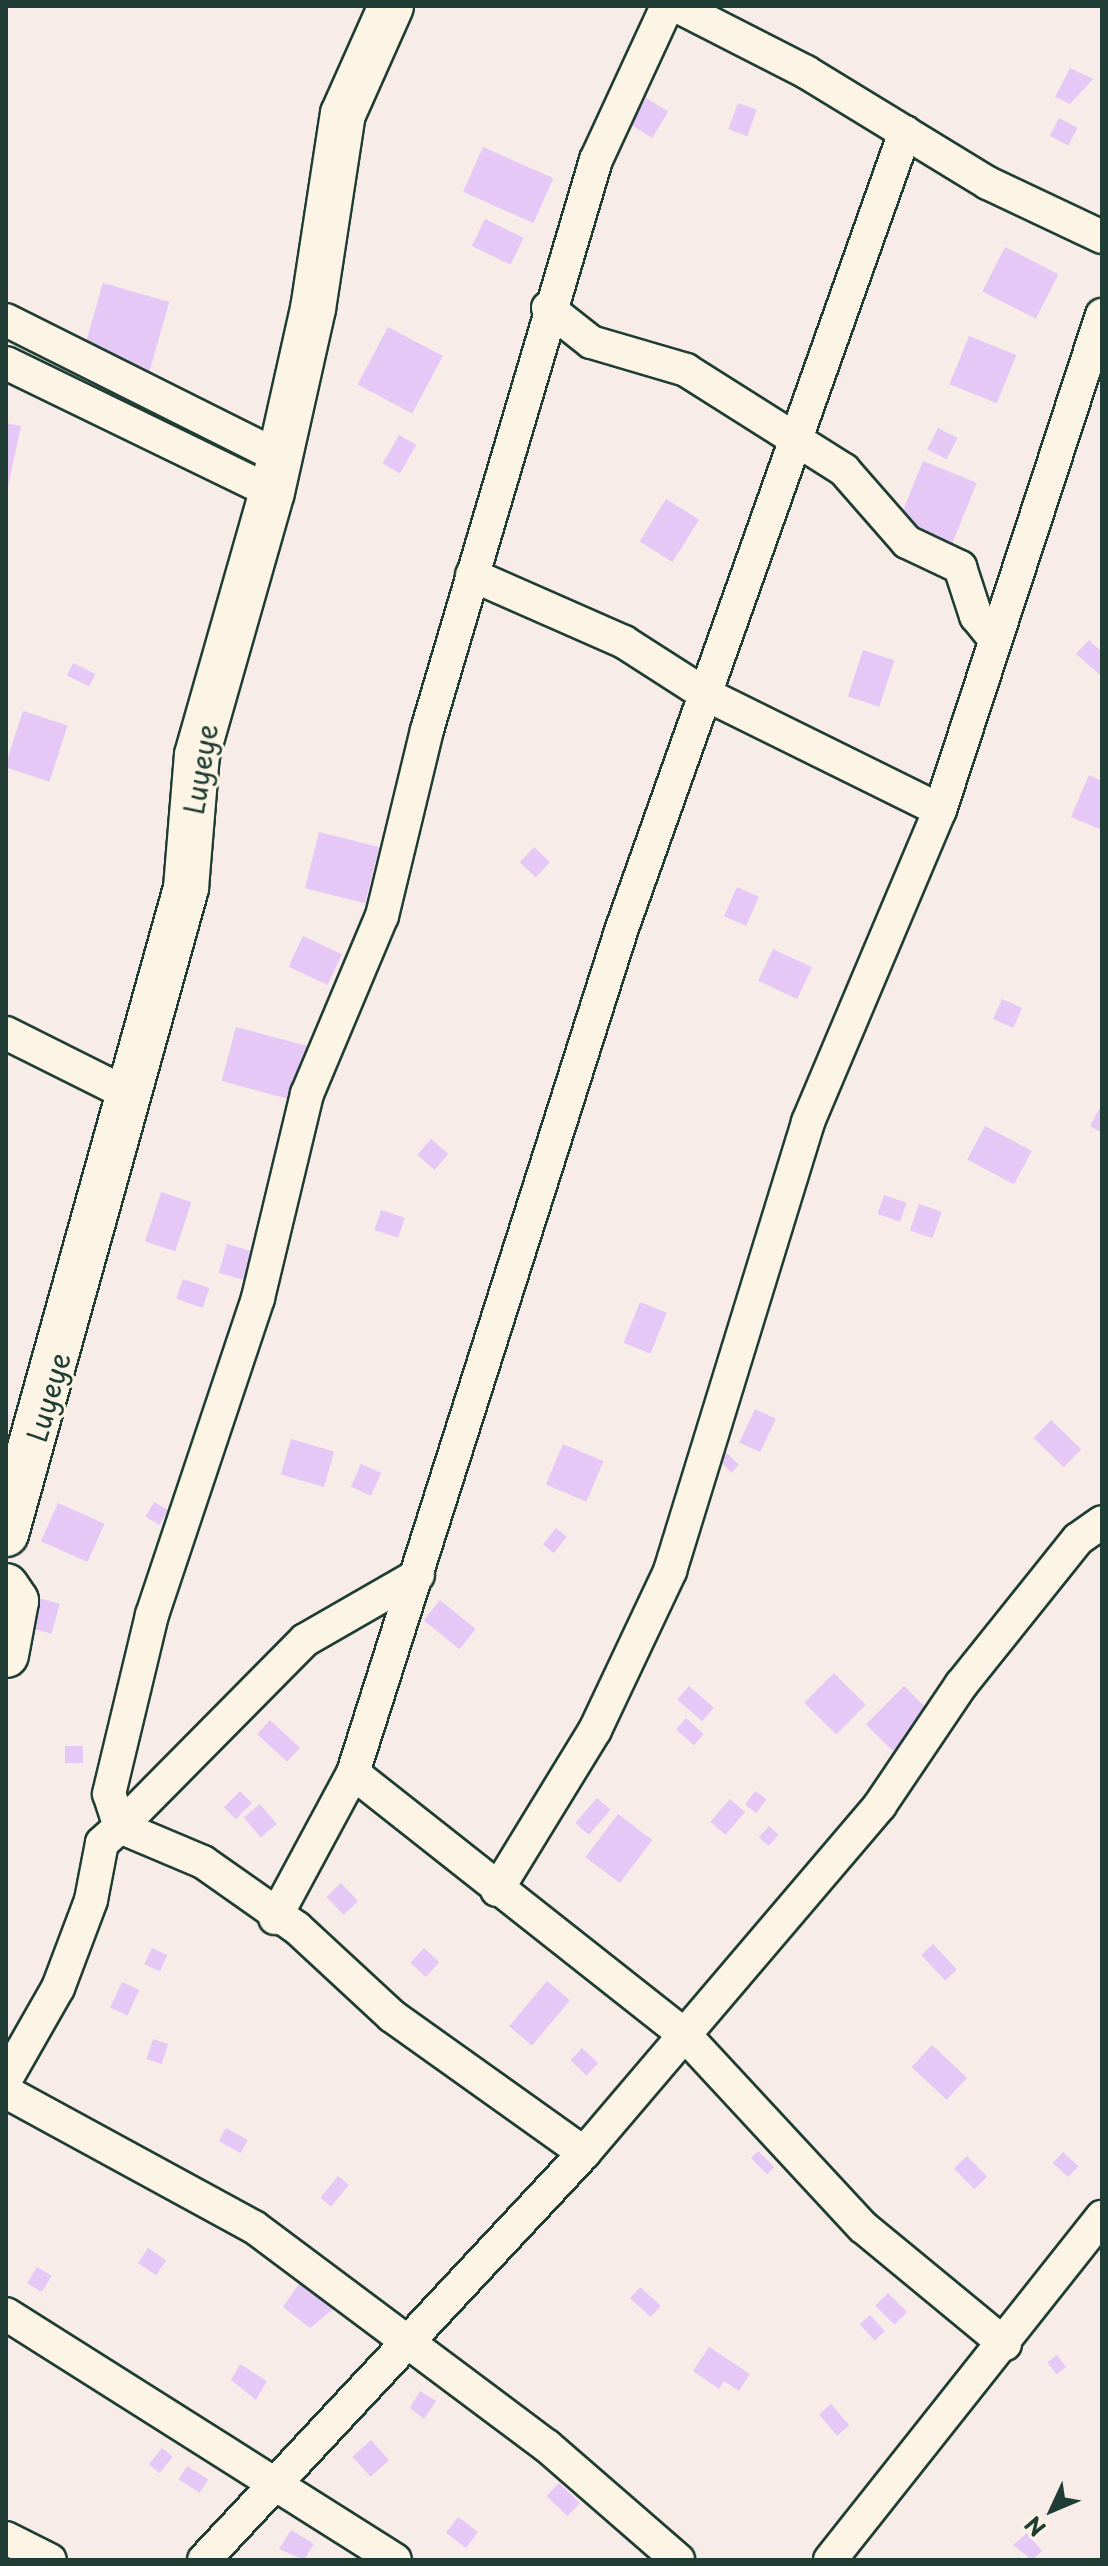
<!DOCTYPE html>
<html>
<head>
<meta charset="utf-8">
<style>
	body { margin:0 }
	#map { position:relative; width:1108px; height:2566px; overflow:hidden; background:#f7ece8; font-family:"Playpen Sans",sans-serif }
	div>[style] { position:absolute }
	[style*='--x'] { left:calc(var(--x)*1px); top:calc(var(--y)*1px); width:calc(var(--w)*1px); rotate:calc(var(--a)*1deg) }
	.building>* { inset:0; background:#e5c8f6; transform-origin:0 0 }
	.roads { filter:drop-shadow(2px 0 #1f3d34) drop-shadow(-2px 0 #1f3d34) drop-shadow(0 2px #1f3d34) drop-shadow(0 -2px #1f3d34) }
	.street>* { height:32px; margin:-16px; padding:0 16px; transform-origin:16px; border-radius:16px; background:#fcf5e5 }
	.secondary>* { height:44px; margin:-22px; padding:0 22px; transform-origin:22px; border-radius:22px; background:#fcf5e5 }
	span { translate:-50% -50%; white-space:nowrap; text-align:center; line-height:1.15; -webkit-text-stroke:6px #fcf5e5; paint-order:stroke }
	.street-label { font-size:28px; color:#1f3d34 }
	.frame { position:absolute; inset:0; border:8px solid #1f3d34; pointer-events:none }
	.north { position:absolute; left:1012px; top:2470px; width:80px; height:80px; -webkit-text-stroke:6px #fcf5e5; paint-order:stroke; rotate:226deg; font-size:22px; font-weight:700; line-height:32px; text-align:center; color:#1f3d34 }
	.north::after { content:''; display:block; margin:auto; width:28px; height:36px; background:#1f3d34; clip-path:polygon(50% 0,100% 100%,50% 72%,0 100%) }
</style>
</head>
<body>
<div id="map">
	<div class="building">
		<i style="clip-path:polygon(1070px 68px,1093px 79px,1070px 104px,1055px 97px)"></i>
		<i style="left:646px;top:98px;width:26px;height:31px;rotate:31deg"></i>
		<i style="left:738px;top:103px;width:20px;height:28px;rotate:20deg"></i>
		<i style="left:1059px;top:118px;width:21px;height:20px;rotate:28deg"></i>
		<i style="left:483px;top:147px;width:77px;height:49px;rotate:24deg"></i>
		<i style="left:485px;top:219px;width:43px;height:30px;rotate:26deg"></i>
		<i style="left:1005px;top:247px;width:60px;height:50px;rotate:27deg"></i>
		<i style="left:103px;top:283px;width:69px;height:75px;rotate:16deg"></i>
		<i style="left:388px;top:327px;width:62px;height:65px;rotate:28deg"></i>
		<i style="left:969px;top:336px;width:51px;height:52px;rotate:22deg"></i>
		<i style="clip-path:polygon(6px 423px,21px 426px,7px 491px,6px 491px)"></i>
		<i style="left:938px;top:428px;width:22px;height:24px;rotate:27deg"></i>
		<i style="left:399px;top:435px;width:20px;height:33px;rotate:30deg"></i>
		<i style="left:923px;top:461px;width:58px;height:66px;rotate:22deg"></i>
		<i style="left:666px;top:499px;width:39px;height:50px;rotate:32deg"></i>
		<i style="clip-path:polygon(1089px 640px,1102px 652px,1100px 675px,1076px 654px)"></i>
		<i style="left:863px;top:650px;width:33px;height:49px;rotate:18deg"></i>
		<i style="left:73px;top:663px;width:25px;height:14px;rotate:26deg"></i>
		<i style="left:23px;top:711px;width:47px;height:59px;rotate:18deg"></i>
		<i style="clip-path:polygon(1089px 775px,1102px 781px,1102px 830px,1071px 817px)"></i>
		<i style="left:319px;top:832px;width:62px;height:58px;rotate:14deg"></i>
		<i style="left:534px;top:847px;width:22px;height:21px;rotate:43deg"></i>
		<i style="left:737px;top:887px;width:24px;height:32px;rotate:24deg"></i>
		<i style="left:303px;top:936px;width:43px;height:34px;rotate:25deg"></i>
		<i style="left:773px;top:949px;width:43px;height:35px;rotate:25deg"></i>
		<i style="left:1002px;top:999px;width:22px;height:22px;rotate:24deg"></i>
		<i style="left:236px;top:1027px;width:79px;height:56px;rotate:15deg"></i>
		<i style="clip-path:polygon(1102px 1104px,1102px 1133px,1090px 1126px)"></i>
		<i style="left:985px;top:1126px;width:53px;height:38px;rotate:28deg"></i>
		<i style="left:431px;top:1139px;width:23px;height:21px;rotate:41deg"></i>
		<i style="left:161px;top:1192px;width:32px;height:52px;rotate:18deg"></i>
		<i style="left:884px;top:1195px;width:24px;height:20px;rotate:19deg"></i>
		<i style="left:919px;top:1204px;width:24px;height:28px;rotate:19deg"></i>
		<i style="left:381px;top:1210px;width:25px;height:21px;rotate:18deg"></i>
		<i style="left:227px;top:1244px;width:26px;height:30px;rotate:16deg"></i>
		<i style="left:183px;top:1279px;width:28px;height:21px;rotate:19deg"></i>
		<i style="left:640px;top:1302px;width:29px;height:44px;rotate:22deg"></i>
		<i style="left:755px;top:1409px;width:23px;height:37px;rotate:25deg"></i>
		<i style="left:1051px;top:1420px;width:42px;height:25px;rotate:44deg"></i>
		<i style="left:291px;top:1439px;width:45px;height:37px;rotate:16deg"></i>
		<i style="left:563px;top:1444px;width:44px;height:44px;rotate:23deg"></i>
		<i style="left:727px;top:1453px;width:17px;height:11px;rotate:45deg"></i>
		<i style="left:361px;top:1464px;width:22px;height:25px;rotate:24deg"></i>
		<i style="left:154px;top:1502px;width:16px;height:17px;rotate:30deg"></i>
		<i style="left:58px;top:1503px;width:51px;height:42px;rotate:24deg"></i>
		<i style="left:556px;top:1528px;width:14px;height:21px;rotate:39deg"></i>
		<i style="left:32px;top:1596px;width:29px;height:31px;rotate:16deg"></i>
		<i style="left:440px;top:1600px;width:46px;height:26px;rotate:39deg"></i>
		<i style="left:834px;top:1673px;width:45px;height:42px;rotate:45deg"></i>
		<i style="left:689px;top:1686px;width:33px;height:18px;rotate:41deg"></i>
		<i style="left:904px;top:1686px;width:38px;height:54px;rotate:45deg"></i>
		<i style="left:686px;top:1718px;width:24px;height:15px;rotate:42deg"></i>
		<i style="left:270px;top:1720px;width:41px;height:19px;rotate:43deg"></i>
		<i style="left:65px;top:1746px;width:18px;height:17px"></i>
		<i style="left:240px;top:1791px;width:17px;height:23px;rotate:45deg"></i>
		<i style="left:755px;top:1791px;width:14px;height:17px;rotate:36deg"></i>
		<i style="left:597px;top:1798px;width:18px;height:33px;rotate:41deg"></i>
		<i style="left:730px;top:1799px;width:20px;height:30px;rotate:41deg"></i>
		<i style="left:260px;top:1804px;width:26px;height:21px;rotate:50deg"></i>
		<i style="left:618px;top:1814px;width:43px;height:54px;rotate:37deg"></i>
		<i style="left:769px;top:1826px;width:13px;height:15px;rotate:42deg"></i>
		<i style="left:341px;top:1883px;width:25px;height:20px;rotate:47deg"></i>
		<i style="left:933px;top:1944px;width:35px;height:16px;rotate:47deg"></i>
		<i style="left:152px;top:1948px;width:17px;height:18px;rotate:25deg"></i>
		<i style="left:424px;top:1948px;width:21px;height:20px;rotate:43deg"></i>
		<i style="left:547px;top:1981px;width:30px;height:59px;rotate:40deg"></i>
		<i style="left:122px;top:1982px;width:19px;height:28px;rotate:25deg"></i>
		<i style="left:153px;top:2039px;width:16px;height:21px;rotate:18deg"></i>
		<i style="left:932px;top:2045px;width:48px;height:30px;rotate:43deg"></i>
		<i style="left:582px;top:2048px;width:22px;height:17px;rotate:43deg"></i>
		<i style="left:226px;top:2128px;width:25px;height:15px;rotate:29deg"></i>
		<i style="left:758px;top:2151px;width:23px;height:10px;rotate:45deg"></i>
		<i style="left:1063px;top:2152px;width:21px;height:15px;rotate:43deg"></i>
		<i style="left:967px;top:2156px;width:29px;height:18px;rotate:46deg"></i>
		<i style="left:338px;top:2176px;width:14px;height:28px;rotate:39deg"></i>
		<i style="left:148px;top:2248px;width:22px;height:18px;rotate:34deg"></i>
		<i style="left:37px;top:2267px;width:17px;height:19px;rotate:31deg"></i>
		<i style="clip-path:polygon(301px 2281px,336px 2307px,310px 2328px,283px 2307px)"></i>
		<i style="left:640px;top:2287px;width:28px;height:15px;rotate:42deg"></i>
		<i style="left:888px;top:2293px;width:27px;height:18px;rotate:45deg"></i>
		<i style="left:870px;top:2315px;width:22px;height:14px;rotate:47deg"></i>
		<i style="clip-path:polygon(709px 2347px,750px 2374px,739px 2391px,724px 2381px,719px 2389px,693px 2371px)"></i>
		<i style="left:1057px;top:2355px;width:15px;height:12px;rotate:53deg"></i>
		<i style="clip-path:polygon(240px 2364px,267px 2381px,256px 2400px,231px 2380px)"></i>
		<i style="clip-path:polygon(420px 2391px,436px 2401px,424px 2419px,410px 2408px)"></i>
		<i style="left:831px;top:2404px;width:28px;height:16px;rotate:49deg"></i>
		<i style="left:371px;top:2440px;width:27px;height:25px;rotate:48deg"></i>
		<i style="left:162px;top:2448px;width:14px;height:21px;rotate:39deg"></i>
		<i style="left:187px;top:2466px;width:25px;height:16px;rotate:32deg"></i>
		<i style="left:559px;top:2483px;width:29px;height:18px;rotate:44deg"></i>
		<i style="left:458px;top:2517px;width:25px;height:20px;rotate:37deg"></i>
		<i style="clip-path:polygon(291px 2530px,314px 2544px,304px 2560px,279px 2549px)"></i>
		<i style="clip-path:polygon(1027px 2533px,1042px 2551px,1032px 2560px,1013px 2545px)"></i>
	</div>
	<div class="roads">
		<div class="street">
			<i style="--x:677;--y:6;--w:145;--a:27.1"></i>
			<i style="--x:806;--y:72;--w:213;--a:31.4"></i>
			<i style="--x:988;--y:183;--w:126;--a:25.3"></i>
			<i style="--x:548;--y:308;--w:55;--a:38.3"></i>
			<i style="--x:591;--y:342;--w:99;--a:16.4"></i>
			<i style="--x:686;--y:370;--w:187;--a:32.3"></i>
			<i style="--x:844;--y:470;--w:96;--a:48.8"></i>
			<i style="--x:907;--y:542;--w:59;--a:25.3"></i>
			<i style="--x:960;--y:567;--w:52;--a:71.9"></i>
			<i style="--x:976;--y:616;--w:28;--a:51"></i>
			<i style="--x:6;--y:320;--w:304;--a:26.6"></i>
			<i style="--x:6;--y:363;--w:296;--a:25.9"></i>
			<i style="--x:472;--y:575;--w:166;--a:23.8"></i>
			<i style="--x:624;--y:642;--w:96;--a:32.7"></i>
			<i style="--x:705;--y:694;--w:262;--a:26.3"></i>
			<i style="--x:6;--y:1033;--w:141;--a:26.6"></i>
			<i style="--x:418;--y:1575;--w:130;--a:150.1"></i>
			<i style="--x:305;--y:1640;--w:263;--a:134.7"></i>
			<i style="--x:120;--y:1827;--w:90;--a:22.9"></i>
			<i style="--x:203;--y:1862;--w:115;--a:35.1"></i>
			<i style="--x:297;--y:1928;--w:129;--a:42.8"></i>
			<i style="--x:392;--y:2016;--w:236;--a:35.5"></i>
			<i style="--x:353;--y:1773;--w:422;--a:38.3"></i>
			<i style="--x:684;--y:2034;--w:263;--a:47.2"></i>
			<i style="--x:863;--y:2227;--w:184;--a:39.5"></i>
			<i style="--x:497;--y:1890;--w:188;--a:-58.5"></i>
			<i style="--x:595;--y:1730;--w:176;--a:-64.7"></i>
			<i style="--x:670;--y:1571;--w:470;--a:-72.9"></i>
			<i style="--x:808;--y:1122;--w:339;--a:-67.1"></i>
			<i style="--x:940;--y:810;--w:521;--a:-71.88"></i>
			<i style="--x:275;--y:1918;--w:165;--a:-61.7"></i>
			<i style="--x:353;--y:1773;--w:884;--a:-72.34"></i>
			<i style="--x:621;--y:931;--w:848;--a:-70.43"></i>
			<i style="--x:6;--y:2079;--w:105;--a:-60.3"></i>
			<i style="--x:58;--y:1988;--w:94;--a:-69.4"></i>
			<i style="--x:91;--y:1900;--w:58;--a:-79.1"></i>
			<i style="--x:102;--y:1843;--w:24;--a:-42"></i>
			<i style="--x:120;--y:1827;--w:35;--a:-108"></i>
			<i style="--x:109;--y:1794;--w:184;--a:-76.5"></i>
			<i style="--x:152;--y:1615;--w:334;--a:-71.5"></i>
			<i style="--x:258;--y:1298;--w:210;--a:-76.5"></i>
			<i style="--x:307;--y:1094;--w:193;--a:-67.2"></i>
			<i style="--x:382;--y:916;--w:191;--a:-76.4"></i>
			<i style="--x:427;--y:730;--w:595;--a:-73.49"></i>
			<i style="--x:596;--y:160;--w:170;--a:-65.2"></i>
			<i style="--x:6;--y:2092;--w:282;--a:28.6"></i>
			<i style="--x:254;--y:2227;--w:366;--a:36.8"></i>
			<i style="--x:547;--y:2446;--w:174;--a:41"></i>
			<i style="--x:6;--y:2314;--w:460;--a:32.3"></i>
			<i style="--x:6;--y:2538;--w:49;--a:26.6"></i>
			<i style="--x:204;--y:2560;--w:557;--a:-46.96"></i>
			<i style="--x:584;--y:2153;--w:457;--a:-49.6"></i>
			<i style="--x:880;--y:1805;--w:145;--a:-56"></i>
			<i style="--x:961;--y:1685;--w:187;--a:-51.3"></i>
			<i style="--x:1078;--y:1539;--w:29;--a:-35"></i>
			<i style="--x:830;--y:2560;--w:438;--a:-51.6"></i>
		</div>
		<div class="secondary">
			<i style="--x:6;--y:1534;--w:671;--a:-74.43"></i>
			<i style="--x:186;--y:888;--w:133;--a:-85.3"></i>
			<i style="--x:197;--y:755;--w:273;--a:-74.1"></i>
			<i style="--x:272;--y:492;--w:188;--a:-77.4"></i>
			<i style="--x:313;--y:309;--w:197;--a:-81.3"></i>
			<i style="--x:343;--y:114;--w:118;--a:-66"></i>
			<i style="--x:6;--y:1586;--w:18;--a:56"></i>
			<i style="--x:16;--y:1601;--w:55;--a:100.5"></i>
		</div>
	</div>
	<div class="street-label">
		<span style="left:200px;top:769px;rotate:-81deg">Luyeye</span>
		<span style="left:48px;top:1397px;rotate:-74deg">Luyeye</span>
	</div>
	<div class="frame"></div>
	<div class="north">N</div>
</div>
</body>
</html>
